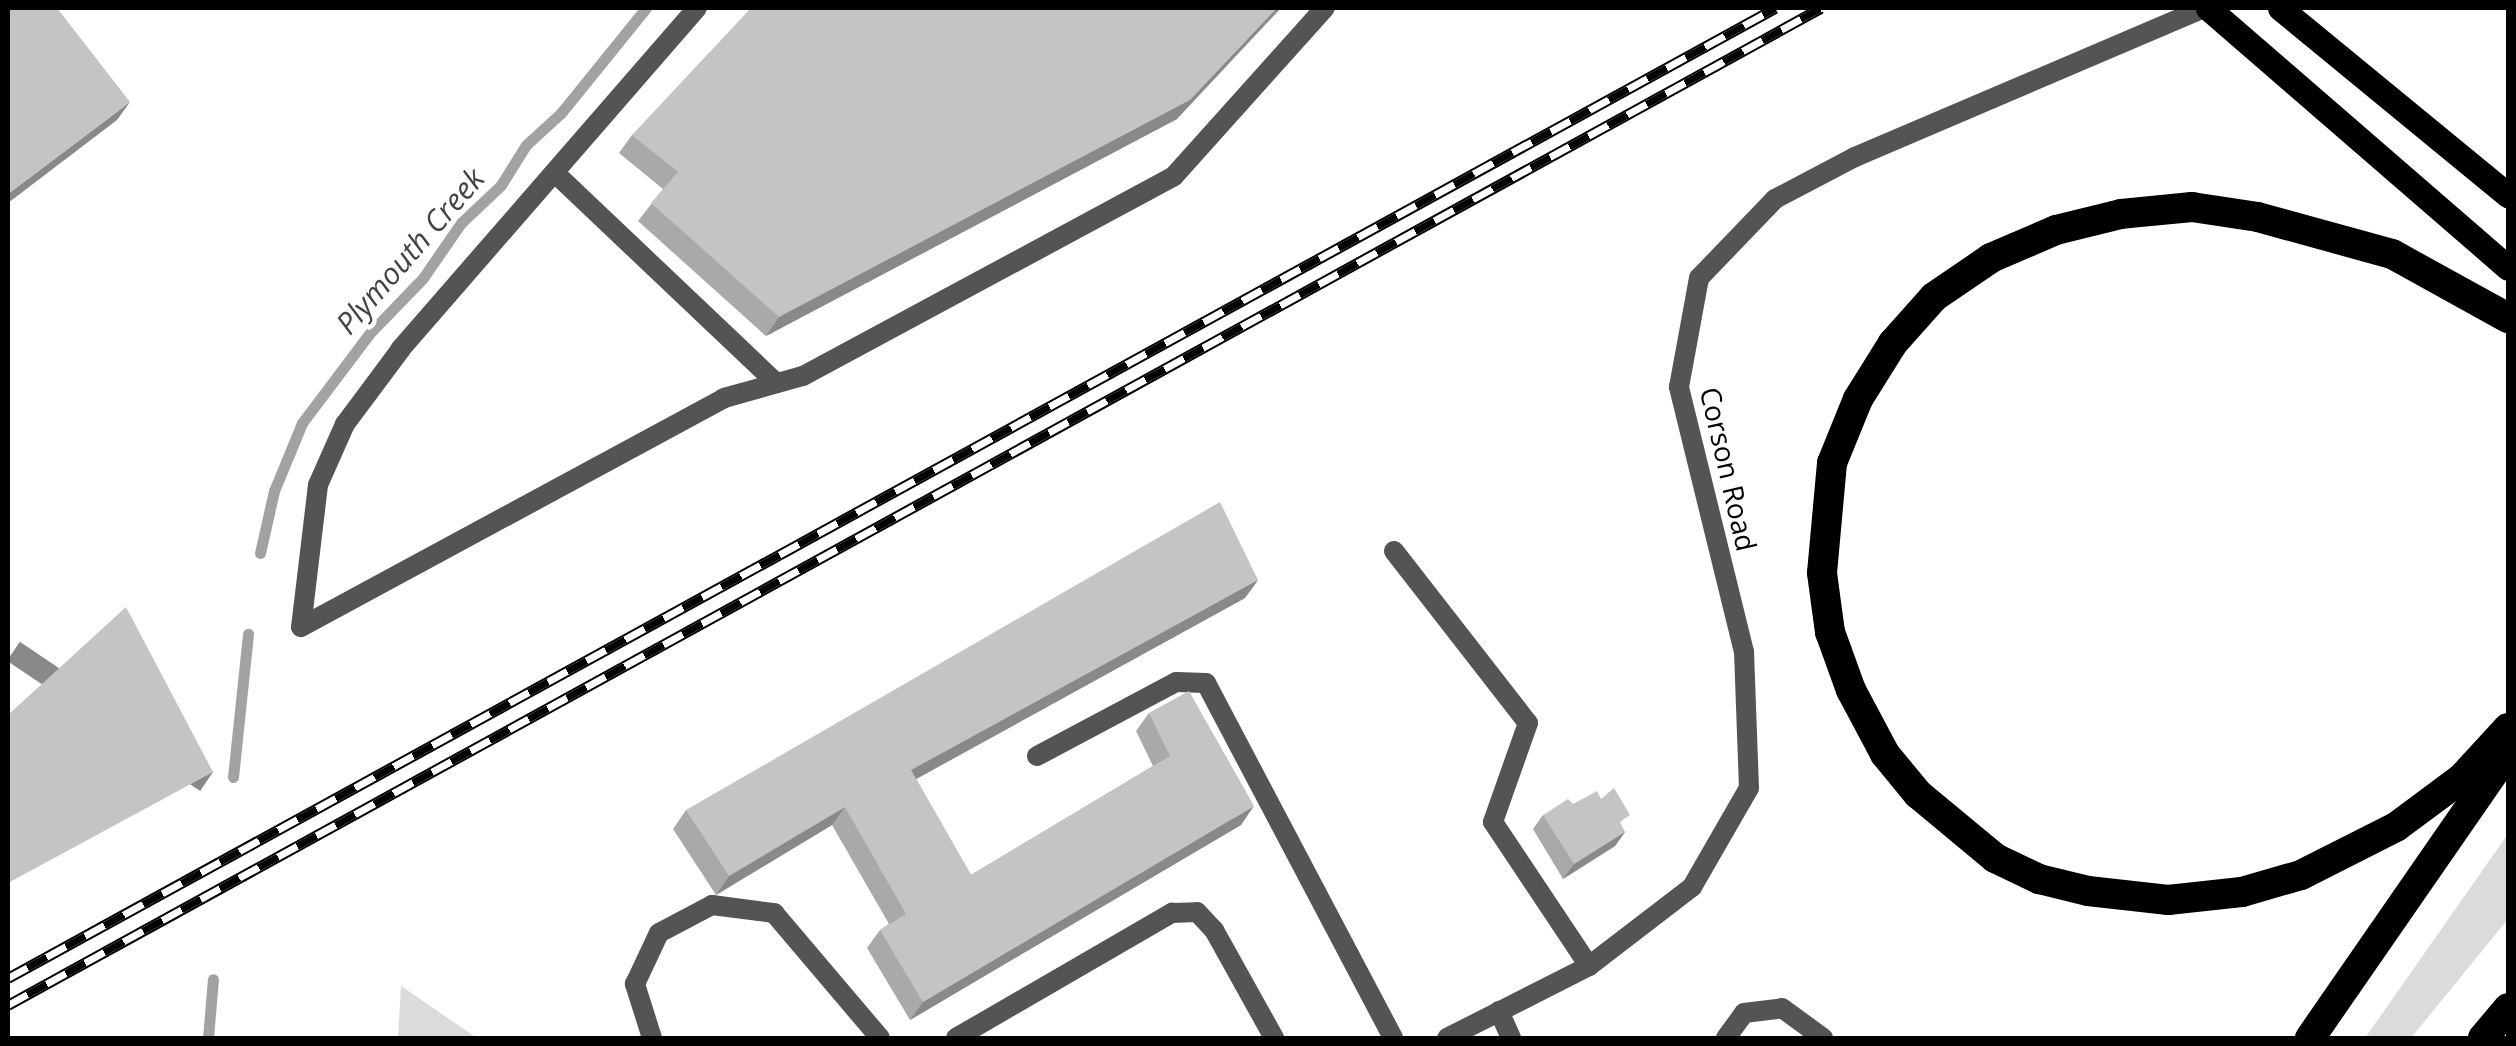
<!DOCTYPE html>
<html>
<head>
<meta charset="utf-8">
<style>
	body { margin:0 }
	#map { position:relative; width:2516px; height:1046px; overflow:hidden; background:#fff; font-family:"Open Sans",sans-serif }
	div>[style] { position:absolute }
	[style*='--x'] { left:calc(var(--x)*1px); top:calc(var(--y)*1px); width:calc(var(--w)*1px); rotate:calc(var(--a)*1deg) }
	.green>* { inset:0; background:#dbdbdb }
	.stream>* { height:11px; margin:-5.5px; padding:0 5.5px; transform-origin:5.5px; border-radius:5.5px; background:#a2a2a2 }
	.service>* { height:20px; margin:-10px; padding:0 10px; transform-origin:10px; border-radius:10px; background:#545454 }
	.minor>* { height:20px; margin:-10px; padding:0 10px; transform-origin:10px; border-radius:10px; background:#545454 }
	.primary>* { height:25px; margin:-12.5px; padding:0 12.5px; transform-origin:12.5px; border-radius:12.5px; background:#000 }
	.motorway>* { height:30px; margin:-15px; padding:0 15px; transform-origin:15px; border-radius:15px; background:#000 }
	.rail>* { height:11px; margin-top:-5.5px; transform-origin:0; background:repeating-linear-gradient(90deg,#fff 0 22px,#000 0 44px); box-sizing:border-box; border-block:2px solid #000 }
	.wall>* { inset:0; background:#a9a9a9 }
	.shaded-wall>* { inset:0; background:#898989; transform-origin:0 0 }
	.building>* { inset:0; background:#c4c4c4 }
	span { translate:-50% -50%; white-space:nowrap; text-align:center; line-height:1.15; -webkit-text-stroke:9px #fff; paint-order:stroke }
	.street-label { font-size:28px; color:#000 }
	.water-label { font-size:30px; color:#434343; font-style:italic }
	.frame { position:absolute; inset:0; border:10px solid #000; pointer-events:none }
</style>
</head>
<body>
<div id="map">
	<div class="green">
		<i style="clip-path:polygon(2508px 834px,2508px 919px,2411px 1038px,2365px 1038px)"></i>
		<i style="clip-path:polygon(401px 986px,477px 1038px,398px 1038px)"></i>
	</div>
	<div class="stream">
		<i style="--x:260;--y:553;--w:64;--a:-77.3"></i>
		<i style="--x:274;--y:491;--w:74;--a:-67.6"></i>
		<i style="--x:302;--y:423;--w:111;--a:-53"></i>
		<i style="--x:369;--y:334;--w:78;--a:-46"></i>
		<i style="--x:423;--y:278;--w:67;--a:-55.4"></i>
		<i style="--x:461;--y:223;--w:55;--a:-43.5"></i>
		<i style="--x:501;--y:185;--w:47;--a:-58"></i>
		<i style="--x:526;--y:145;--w:47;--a:-42.4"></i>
		<i style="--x:561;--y:113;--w:135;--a:-51"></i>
		<i style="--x:233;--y:777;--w:144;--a:-84"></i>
		<i style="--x:208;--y:1038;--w:59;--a:-85.2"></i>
	</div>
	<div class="service">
		<i style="--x:697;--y:8;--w:452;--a:131"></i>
		<i style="--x:401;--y:349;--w:94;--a:126.7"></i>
		<i style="--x:345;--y:424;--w:67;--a:113.9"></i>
		<i style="--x:318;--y:485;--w:143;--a:96.8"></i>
		<i style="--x:301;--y:627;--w:481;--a:-28.4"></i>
		<i style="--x:724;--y:398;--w:82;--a:-15.6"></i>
		<i style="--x:803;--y:376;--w:421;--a:-28.3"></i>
		<i style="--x:1174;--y:176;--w:226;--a:-48.1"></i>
		<i style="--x:555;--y:173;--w:305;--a:43.5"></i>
		<i style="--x:1394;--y:551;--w:218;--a:52.1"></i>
		<i style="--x:1528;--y:723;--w:105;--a:109.5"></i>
		<i style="--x:1493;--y:822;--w:173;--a:56.3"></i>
		<i style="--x:1037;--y:756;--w:157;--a:-28"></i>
		<i style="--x:1176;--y:682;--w:30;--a:2"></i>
		<i style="--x:1206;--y:683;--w:401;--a:62.2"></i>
		<i style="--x:1499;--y:1011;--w:30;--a:66"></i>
		<i style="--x:652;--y:1038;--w:57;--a:-107.5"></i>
		<i style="--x:635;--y:984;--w:56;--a:-64.8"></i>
		<i style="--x:659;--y:933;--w:60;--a:-27.8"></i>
		<i style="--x:712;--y:905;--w:63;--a:7.4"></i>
		<i style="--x:774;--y:913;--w:164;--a:49.7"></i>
		<i style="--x:956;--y:1038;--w:250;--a:-30.1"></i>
		<i style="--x:1172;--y:913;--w:25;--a:-2"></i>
		<i style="--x:1197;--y:912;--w:25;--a:47"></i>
		<i style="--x:1214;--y:930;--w:124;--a:60.9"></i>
		<i style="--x:1726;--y:1038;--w:31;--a:-54"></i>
		<i style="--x:1744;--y:1013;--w:38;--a:-7"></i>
		<i style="--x:1782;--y:1008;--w:51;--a:36.2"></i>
	</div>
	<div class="minor">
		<i style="--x:1447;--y:1038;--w:159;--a:-26.9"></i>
		<i style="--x:1589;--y:966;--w:130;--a:-37.5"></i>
		<i style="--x:1692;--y:887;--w:114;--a:-60.1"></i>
		<i style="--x:1749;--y:788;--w:136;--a:-92.1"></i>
		<i style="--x:1744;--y:652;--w:273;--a:-103.8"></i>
		<i style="--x:1679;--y:387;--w:111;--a:-79.6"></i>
		<i style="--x:1699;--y:278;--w:110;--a:-46.1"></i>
		<i style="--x:1775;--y:199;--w:90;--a:-27.7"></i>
		<i style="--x:1855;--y:157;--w:380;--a:-23.1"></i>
	</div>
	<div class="primary">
		<i style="--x:2208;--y:8;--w:397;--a:40.9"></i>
		<i style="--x:2280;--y:8;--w:295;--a:39.4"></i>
	</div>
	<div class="motorway">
		<i style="--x:2508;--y:318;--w:132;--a:-151.1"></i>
		<i style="--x:2392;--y:254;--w:139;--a:-164.6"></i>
		<i style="--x:2258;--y:217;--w:67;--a:-171.4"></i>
		<i style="--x:2192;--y:207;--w:71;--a:174.4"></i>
		<i style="--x:2121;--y:214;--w:67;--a:166.2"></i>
		<i style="--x:2056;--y:230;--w:71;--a:156.7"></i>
		<i style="--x:1991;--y:258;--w:69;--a:145.6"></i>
		<i style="--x:1934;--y:297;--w:62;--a:131.7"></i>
		<i style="--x:1893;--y:343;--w:66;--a:122"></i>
		<i style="--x:1858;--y:399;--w:69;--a:112.1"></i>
		<i style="--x:1832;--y:463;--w:110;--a:95.2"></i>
		<i style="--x:1822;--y:573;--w:60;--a:82.3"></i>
		<i style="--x:1830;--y:632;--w:62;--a:70.1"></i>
		<i style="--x:1851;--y:690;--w:72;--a:62"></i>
		<i style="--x:1885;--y:754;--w:52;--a:50.5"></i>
		<i style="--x:1918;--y:794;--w:100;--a:39.7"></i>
		<i style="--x:1995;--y:858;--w:49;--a:25.5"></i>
		<i style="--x:2039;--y:879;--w:50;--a:13.8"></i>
		<i style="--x:2088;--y:891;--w:81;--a:6.4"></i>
		<i style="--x:2168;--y:900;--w:74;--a:-6.2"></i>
		<i style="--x:2242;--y:892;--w:61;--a:-16.1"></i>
		<i style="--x:2301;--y:875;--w:106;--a:-26.8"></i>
		<i style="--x:2396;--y:827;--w:82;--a:-36.6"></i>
		<i style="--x:2462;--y:778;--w:68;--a:-47.4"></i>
		<i style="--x:2310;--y:1038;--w:348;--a:-55.3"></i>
		<i style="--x:2483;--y:1038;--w:39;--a:-50"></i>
	</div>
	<div class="rail">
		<i style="--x:8;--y:978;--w:2016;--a:-28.76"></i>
		<i style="--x:8;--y:1005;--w:2069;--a:-28.81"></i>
	</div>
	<div class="wall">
		<i style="clip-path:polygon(1177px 119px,766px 336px,638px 221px,663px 189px,619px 153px,632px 135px)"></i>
		<i style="clip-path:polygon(1258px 580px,1245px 598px,916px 779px,971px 875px,1153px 766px,1136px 731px,1149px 713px,1241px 825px,910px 1020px,867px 948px,880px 930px,889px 924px,832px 825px,716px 895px,673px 829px,686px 810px)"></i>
		<i style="clip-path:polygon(1601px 799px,1625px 832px,1615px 846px,1563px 879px,1533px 829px,1543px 815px,1573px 804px)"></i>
	</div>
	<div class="shaded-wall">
		<i style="clip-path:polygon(1277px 8px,1281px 8px,1177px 119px,766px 336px,779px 317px)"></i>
		<i style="clip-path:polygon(130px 102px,117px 120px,8px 203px,8px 194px)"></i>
		<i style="clip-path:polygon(1258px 580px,1245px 598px,898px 789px,911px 770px)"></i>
		<i style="left:213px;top:772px;width:23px;height:233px;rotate:124deg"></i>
		<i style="clip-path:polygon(1254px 806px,1241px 825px,910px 1020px,923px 1002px)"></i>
		<i style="clip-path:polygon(845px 807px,832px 825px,716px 895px,729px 876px)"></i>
		<i style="clip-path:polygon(1625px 832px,1615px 846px,1563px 879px,1574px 864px)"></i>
	</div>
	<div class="building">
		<i style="clip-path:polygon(8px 8px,57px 8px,130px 102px,8px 194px)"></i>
		<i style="clip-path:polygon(751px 8px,1277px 8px,1190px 100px,779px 317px,651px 203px,678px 172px,632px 135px)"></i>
		<i style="clip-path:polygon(1220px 502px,1258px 580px,911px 770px,971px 875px,1170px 756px,1149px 713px,1189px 691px,1254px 806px,923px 1002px,880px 930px,906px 914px,845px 807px,729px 876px,686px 810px)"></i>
		<i style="clip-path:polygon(126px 607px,213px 772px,8px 883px,8px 715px)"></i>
		<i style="clip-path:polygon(1614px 788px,1630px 815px,1620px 822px,1625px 832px,1574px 864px,1543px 815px,1568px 799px,1573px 804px,1597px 791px,1601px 799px)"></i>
	</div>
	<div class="street-label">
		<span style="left:1729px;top:469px;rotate:77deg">Corson Road</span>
	</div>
	<div class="water-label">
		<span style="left:410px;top:251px;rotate:-49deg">Plymouth Creek</span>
	</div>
	<div class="frame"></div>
</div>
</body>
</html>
